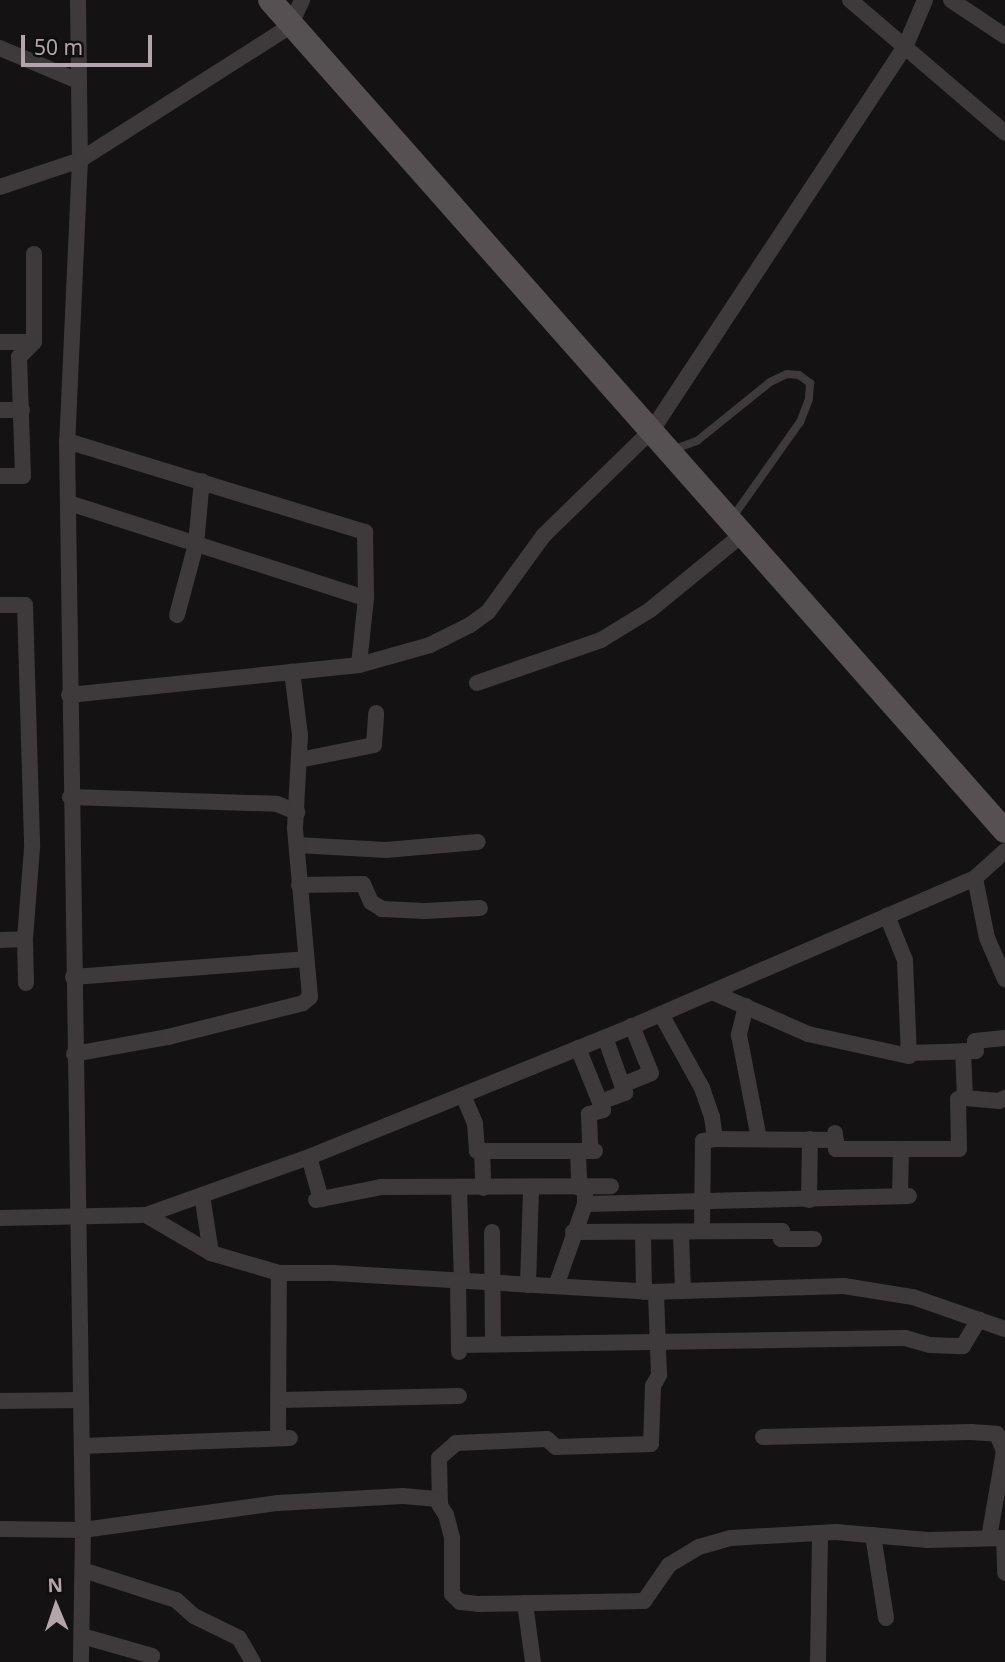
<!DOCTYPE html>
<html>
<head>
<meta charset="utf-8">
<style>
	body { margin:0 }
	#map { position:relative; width:1005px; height:1662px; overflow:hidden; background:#141213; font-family:"Noto Sans",sans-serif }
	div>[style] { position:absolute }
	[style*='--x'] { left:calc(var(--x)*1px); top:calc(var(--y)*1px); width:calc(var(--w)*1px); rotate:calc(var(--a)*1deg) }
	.service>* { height:8px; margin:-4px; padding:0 4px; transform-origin:4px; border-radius:4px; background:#3e393a }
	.minor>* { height:16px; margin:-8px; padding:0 8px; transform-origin:8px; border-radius:8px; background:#3e393a }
	.primary>* { height:24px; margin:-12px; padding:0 12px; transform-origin:12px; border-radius:12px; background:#575053 }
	span { translate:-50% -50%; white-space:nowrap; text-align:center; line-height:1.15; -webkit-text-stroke:6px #0f0e0e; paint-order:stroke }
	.north { position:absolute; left:21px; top:1571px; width:70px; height:70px; -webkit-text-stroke:5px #0f0e0e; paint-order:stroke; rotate:358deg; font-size:19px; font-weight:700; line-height:28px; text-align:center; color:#b3a5ab }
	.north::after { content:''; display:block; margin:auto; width:24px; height:32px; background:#b3a5ab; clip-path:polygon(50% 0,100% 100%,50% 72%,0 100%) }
	.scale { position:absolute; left:21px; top:35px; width:131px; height:32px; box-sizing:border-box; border:4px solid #b3a5ab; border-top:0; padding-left:9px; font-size:21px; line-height:24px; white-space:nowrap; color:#b3a5ab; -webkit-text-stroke:5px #0f0e0e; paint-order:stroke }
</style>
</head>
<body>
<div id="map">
	<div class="service">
		<i style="--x:672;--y:450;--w:27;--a:-20"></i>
		<i style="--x:697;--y:441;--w:94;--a:-38.9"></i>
		<i style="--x:770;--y:382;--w:19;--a:-25"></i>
		<i style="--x:787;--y:374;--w:12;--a:5"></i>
		<i style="--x:799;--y:375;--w:14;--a:36"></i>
		<i style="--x:810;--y:383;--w:16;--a:94"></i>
		<i style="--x:809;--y:399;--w:25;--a:111"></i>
		<i style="--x:800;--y:422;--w:118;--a:125.3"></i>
	</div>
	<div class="minor">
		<i style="--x:78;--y:0;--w:160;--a:89.3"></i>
		<i style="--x:80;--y:160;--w:281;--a:92.6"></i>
		<i style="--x:67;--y:441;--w:1089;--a:89.16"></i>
		<i style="--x:83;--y:1530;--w:132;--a:90.9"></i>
		<i style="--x:850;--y:0;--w:204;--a:40.6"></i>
		<i style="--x:951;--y:0;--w:65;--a:33.7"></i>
		<i style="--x:0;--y:48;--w:85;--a:22.9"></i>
		<i style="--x:0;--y:187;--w:84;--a:-18.6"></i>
		<i style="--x:80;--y:160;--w:249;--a:-32.5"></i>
		<i style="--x:290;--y:26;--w:29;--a:-65"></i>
		<i style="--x:0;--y:342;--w:34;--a:0"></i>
		<i style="--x:0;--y:410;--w:22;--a:0"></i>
		<i style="--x:67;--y:441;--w:312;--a:17"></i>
		<i style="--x:365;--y:532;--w:66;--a:89.1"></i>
		<i style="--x:366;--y:598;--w:67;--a:96"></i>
		<i style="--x:0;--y:476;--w:23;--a:0"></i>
		<i style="--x:23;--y:476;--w:119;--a:-91.9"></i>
		<i style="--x:19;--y:357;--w:21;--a:-45"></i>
		<i style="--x:34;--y:342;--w:88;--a:-90"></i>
		<i style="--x:69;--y:503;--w:311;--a:17.8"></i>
		<i style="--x:0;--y:605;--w:25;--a:0"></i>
		<i style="--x:25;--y:605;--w:243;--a:88.3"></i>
		<i style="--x:32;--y:848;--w:91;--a:94.4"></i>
		<i style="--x:25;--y:939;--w:44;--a:88.7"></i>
		<i style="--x:177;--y:615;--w:73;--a:-75"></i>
		<i style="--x:196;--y:544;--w:63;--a:-84.6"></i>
		<i style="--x:477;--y:683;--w:131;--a:-19.1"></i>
		<i style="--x:601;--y:640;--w:57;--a:-31.5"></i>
		<i style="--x:650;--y:610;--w:120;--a:-39.3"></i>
		<i style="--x:69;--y:695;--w:292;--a:-5.9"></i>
		<i style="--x:359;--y:665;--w:74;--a:-15.7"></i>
		<i style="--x:430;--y:645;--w:45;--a:-26.6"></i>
		<i style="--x:470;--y:625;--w:22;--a:-36"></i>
		<i style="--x:488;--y:612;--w:95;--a:-54"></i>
		<i style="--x:544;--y:535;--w:151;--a:-44.2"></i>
		<i style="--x:652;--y:430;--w:459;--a:-56.6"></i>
		<i style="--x:905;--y:47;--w:51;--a:-66.9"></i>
		<i style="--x:299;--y:760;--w:76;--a:-11.3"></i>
		<i style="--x:374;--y:745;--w:32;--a:-86"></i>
		<i style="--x:70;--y:797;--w:207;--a:1.9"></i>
		<i style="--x:277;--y:804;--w:22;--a:22"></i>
		<i style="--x:297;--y:845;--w:89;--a:3.2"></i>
		<i style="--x:386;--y:850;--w:92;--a:-5"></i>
		<i style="--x:975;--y:878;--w:61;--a:78.7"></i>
		<i style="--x:987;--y:938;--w:45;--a:66.3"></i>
		<i style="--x:299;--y:885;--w:64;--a:-0.9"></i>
		<i style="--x:363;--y:884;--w:20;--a:66"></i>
		<i style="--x:371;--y:902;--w:13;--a:32"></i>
		<i style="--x:382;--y:909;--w:43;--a:2.7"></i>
		<i style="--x:425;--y:911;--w:55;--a:-3.1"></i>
		<i style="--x:0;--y:940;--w:25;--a:-2"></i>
		<i style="--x:73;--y:977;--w:233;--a:-4.4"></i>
		<i style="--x:712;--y:992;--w:105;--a:23.6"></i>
		<i style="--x:808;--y:1034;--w:103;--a:12.3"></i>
		<i style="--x:909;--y:1056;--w:96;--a:-92.4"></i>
		<i style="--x:905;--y:960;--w:48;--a:-112.2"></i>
		<i style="--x:746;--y:1006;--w:30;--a:104"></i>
		<i style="--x:739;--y:1035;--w:106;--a:79.1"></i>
		<i style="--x:661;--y:1014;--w:85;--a:61"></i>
		<i style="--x:702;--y:1088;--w:31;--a:71"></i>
		<i style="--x:712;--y:1117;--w:22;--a:82"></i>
		<i style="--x:578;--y:1048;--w:67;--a:68"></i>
		<i style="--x:603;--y:1110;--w:15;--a:164"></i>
		<i style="--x:589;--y:1114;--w:36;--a:88"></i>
		<i style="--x:908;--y:1053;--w:68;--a:-1.7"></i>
		<i style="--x:976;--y:1051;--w:10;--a:-96"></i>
		<i style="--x:975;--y:1041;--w:30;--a:-6"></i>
		<i style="--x:74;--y:1054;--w:96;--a:-10.3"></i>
		<i style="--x:168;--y:1037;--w:139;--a:-14.1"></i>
		<i style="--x:303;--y:1003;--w:9;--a:-41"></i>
		<i style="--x:310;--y:997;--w:170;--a:-95.1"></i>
		<i style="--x:295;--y:828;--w:93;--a:-86.9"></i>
		<i style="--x:300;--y:735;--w:64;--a:-97.2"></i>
		<i style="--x:622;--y:1085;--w:31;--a:-22"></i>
		<i style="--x:651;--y:1073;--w:51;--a:-112"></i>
		<i style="--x:463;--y:1095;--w:30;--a:67"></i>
		<i style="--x:475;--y:1123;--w:28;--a:86"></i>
		<i style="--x:477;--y:1151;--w:118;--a:0"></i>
		<i style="--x:965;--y:1098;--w:34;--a:5"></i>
		<i style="--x:999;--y:1101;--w:7;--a:-27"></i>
		<i style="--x:600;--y:1102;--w:27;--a:-20"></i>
		<i style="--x:625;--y:1093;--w:59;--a:-109.7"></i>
		<i style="--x:835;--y:1133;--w:16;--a:86"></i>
		<i style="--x:836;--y:1149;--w:123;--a:0"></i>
		<i style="--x:959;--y:1149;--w:50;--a:-91.1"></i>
		<i style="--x:958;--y:1099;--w:7;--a:-8"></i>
		<i style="--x:965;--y:1098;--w:47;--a:-92.4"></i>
		<i style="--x:482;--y:1150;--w:38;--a:88"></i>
		<i style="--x:578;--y:1151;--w:37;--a:88"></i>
		<i style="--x:309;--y:1157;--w:44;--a:74.1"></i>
		<i style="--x:459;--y:1187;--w:94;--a:88.2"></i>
		<i style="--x:202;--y:1195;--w:59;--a:81.2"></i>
		<i style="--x:900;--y:1196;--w:47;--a:-88.8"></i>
		<i style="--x:316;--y:1200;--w:66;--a:-11.3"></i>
		<i style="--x:381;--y:1187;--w:230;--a:-0.2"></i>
		<i style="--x:809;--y:1200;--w:61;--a:-89.1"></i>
		<i style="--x:585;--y:1204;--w:324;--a:-1.4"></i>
		<i style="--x:146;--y:1215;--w:75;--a:30.3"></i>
		<i style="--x:211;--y:1253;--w:71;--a:16.4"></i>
		<i style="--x:279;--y:1273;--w:54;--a:0"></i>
		<i style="--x:333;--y:1273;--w:318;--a:3.4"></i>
		<i style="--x:650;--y:1292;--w:194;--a:-1.8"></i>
		<i style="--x:844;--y:1286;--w:70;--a:9.1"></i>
		<i style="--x:913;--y:1297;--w:97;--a:19.2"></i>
		<i style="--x:0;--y:1218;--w:146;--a:-1.2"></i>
		<i style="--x:146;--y:1215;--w:173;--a:-19.6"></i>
		<i style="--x:309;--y:1157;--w:357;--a:-22"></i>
		<i style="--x:640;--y:1023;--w:365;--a:-23.4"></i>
		<i style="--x:975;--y:878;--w:40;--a:-42"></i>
		<i style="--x:702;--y:1231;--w:90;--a:-89.4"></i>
		<i style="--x:703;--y:1141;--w:12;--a:-9"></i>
		<i style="--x:715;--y:1139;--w:121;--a:0.5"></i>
		<i style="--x:492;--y:1232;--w:112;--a:89.5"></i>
		<i style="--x:573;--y:1232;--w:209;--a:-0.3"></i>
		<i style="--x:782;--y:1231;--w:8;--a:97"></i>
		<i style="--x:781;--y:1239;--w:33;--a:0"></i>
		<i style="--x:681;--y:1232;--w:59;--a:88.1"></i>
		<i style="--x:643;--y:1233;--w:59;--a:89"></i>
		<i style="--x:458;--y:1281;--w:71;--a:89.2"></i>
		<i style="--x:528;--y:1285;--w:97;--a:-88.2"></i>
		<i style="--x:556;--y:1286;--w:87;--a:-70.5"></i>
		<i style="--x:585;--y:1204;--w:10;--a:-90"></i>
		<i style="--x:459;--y:1345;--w:446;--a:-0.9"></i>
		<i style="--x:905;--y:1338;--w:26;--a:16"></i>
		<i style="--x:930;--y:1345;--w:33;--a:2"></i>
		<i style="--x:963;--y:1346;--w:31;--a:-59"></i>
		<i style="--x:280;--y:1400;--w:179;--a:-1.3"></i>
		<i style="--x:0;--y:1401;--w:81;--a:-0.7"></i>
		<i style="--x:763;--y:1437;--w:208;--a:-1.4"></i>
		<i style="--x:971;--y:1432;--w:26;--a:4"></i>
		<i style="--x:997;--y:1434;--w:18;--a:68"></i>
		<i style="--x:1004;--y:1451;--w:88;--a:99.8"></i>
		<i style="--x:278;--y:1438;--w:165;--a:-89.7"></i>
		<i style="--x:82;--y:1446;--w:208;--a:-2.2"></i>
		<i style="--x:440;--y:1506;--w:48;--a:-91.2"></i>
		<i style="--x:439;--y:1458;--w:23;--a:-41"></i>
		<i style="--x:456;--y:1443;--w:91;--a:-2.5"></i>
		<i style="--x:547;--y:1439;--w:12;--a:42"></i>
		<i style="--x:556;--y:1447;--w:95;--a:-1.8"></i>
		<i style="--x:651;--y:1444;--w:58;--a:-88"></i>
		<i style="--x:653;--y:1386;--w:13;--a:-61"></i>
		<i style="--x:659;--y:1375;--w:83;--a:-92.1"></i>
		<i style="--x:0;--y:1529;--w:83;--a:0.7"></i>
		<i style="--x:83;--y:1530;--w:197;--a:-7.9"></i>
		<i style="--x:278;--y:1503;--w:125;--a:-3.2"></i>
		<i style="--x:403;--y:1496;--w:33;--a:5"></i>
		<i style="--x:436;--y:1499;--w:19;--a:58"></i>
		<i style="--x:446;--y:1515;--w:24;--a:75"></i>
		<i style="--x:452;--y:1538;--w:56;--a:90"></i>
		<i style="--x:452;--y:1594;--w:11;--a:45"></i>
		<i style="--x:460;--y:1602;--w:18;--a:6"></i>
		<i style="--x:478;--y:1604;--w:166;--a:-1"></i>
		<i style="--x:644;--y:1601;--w:44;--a:-55.2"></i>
		<i style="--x:669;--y:1565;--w:35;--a:-31"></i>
		<i style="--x:699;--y:1547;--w:33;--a:-16"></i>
		<i style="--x:731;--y:1538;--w:105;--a:-3.3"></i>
		<i style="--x:836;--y:1532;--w:92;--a:5"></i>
		<i style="--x:928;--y:1540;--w:77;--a:-1.5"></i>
		<i style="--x:873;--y:1535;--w:84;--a:81.1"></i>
		<i style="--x:1004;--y:1538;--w:35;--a:88"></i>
		<i style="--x:83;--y:1570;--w:98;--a:17.9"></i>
		<i style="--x:176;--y:1600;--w:24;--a:42"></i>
		<i style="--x:194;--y:1616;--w:50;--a:26.1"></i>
		<i style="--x:239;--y:1638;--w:28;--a:60"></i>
		<i style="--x:525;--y:1603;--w:60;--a:82.3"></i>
		<i style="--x:82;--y:1636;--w:73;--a:15.9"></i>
		<i style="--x:818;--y:1662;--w:129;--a:-89.1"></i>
	</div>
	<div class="primary">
		<i style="--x:270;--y:0;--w:1109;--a:48.51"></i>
	</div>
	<div class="north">N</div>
	<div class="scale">50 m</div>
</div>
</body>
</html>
